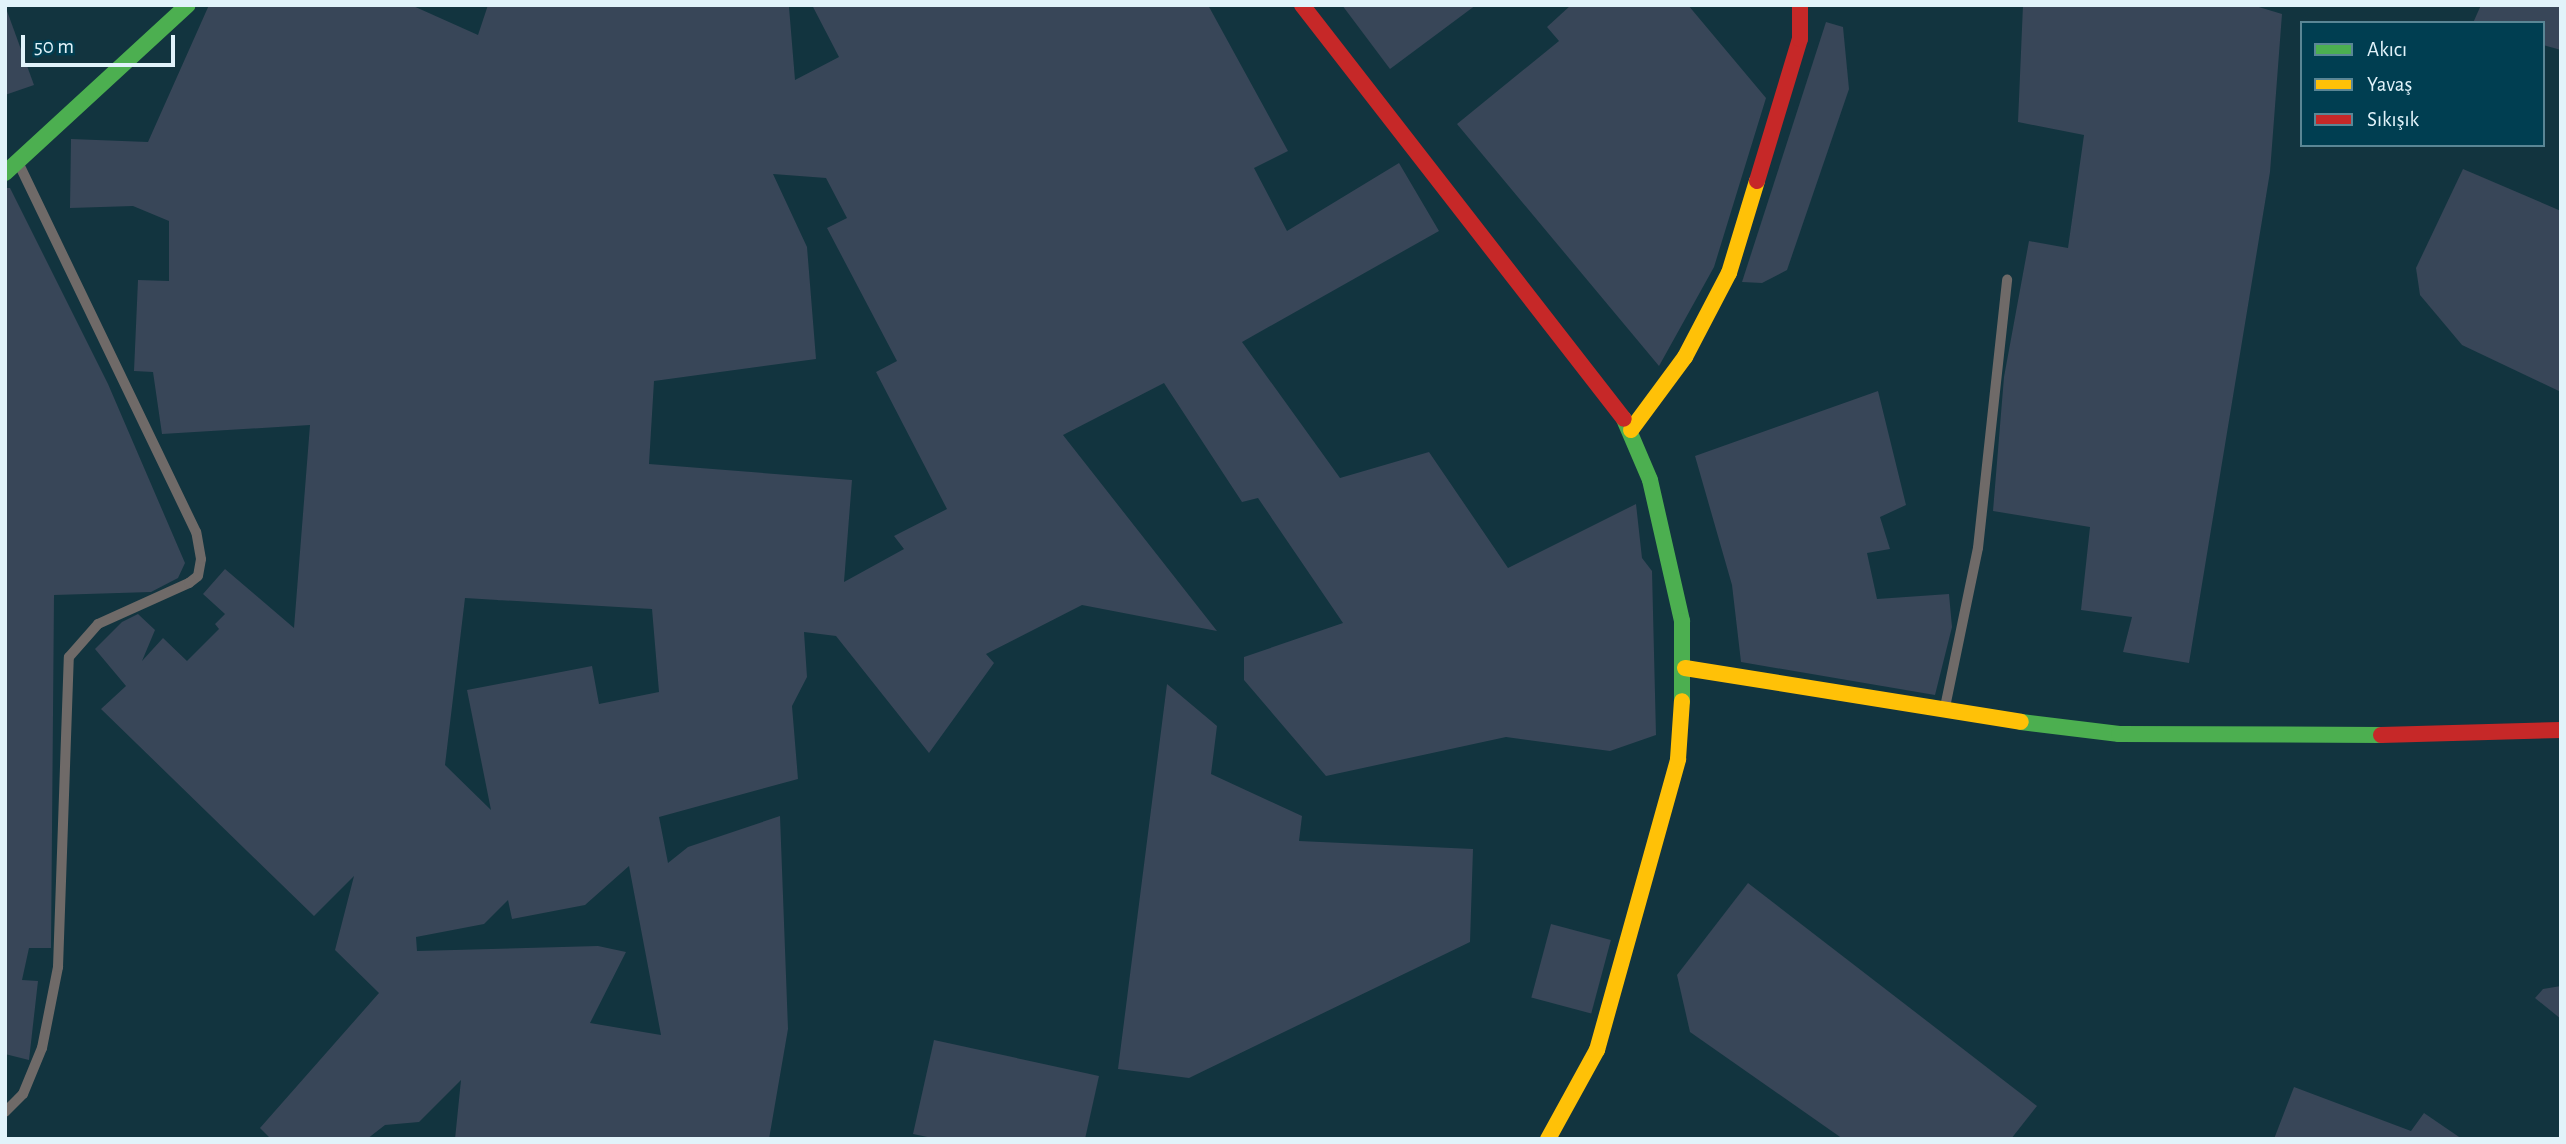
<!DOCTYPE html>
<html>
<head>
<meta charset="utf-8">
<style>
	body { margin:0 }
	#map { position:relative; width:2566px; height:1144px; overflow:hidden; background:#12343f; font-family:"Alegreya Sans",sans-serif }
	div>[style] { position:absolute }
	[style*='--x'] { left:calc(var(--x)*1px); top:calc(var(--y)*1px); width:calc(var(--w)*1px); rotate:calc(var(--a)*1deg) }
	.building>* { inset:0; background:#384658; transform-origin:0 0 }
	.lane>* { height:10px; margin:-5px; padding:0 5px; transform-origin:5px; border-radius:5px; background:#6f6a68 }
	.fast>* { height:16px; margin:-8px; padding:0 8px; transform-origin:8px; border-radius:8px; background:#4caf50 }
	.slow>* { height:16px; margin:-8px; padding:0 8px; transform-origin:8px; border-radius:8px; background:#ffc107 }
	.jam>* { height:16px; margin:-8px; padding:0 8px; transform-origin:8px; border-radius:8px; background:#c62828 }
	span { translate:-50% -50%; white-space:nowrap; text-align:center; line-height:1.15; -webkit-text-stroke:5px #003e51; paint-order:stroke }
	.frame { position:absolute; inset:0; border:7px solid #e1f3fa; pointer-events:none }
	.legend { position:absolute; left:2300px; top:21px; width:245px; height:126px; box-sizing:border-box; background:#003e51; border:2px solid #5a8695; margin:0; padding:9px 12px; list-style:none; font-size:21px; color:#e1f3fa }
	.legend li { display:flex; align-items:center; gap:14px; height:35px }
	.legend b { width:35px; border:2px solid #5a8695 }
	.scale { position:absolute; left:21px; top:35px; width:154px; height:32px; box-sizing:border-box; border:4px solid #e1f3fa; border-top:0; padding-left:9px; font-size:21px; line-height:24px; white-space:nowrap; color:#e1f3fa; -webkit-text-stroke:5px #003e51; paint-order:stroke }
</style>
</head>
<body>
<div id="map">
	<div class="building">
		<i style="clip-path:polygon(evenodd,209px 5px,411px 5px,478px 35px,488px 5px,789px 7px,795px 80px,839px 57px,812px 5px,1208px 5px,1288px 151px,1254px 168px,1287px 231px,1399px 163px,1439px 231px,1242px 342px,1340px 478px,1429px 452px,1508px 568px,1636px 504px,1642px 558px,1652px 571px,1656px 735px,1610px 751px,1506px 737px,1326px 776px,1244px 680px,1244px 657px,1343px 623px,1258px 498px,1242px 502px,1164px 383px,1063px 435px,1217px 631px,1082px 605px,986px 654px,994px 663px,929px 753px,836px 636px,804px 632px,807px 677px,792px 706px,798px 779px,659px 817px,668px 863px,688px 847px,780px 816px,788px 1029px,769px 1139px,455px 1139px,461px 1080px,419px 1122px,385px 1125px,367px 1139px,271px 1139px,260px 1128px,379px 993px,335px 950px,354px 876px,314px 916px,101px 709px,126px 686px,95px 649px,122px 622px,138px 614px,155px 630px,142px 661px,163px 638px,187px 661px,219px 629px,215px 624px,225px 614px,203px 594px,225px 569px,294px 628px,310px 425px,162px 434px,153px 372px,134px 371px,138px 280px,169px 281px,169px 221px,133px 206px,70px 208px,71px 139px,148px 142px,209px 5px,773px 174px,826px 178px,847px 218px,827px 228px,897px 361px,876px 372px,947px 509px,894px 536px,904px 549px,844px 582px,852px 480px,649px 464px,654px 381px,816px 359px,807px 247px,773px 174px,209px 5px,465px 598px,652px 609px,659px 692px,599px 704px,592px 666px,467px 690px,491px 810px,445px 765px,465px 598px,209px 5px,629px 866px,661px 1035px,590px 1023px,626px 952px,598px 946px,417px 951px,416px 937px,484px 924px,508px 900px,512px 919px,585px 905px,629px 866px)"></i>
		<i style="clip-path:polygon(1342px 5px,1476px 5px,1390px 69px)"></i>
		<i style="clip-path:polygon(1571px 5px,1688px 5px,1766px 98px,1714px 267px,1659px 366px,1457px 124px,1559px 41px,1547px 27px)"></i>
		<i style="clip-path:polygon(2023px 5px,2252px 5px,2282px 14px,2270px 172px,2189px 663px,2123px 652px,2132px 617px,2081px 610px,2090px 527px,1993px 511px,2004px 377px,2029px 241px,2068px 248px,2084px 135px,2018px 122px)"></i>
		<i style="clip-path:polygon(2481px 5px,2561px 5px,2561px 50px,2543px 45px,2543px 23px,2473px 23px)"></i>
		<i style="clip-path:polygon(7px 11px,34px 85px,5px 95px,5px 12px)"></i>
		<i style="clip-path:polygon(1826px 22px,1843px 27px,1849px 89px,1787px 270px,1762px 283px,1742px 282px)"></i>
		<i style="clip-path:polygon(2463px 169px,2561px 211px,2561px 392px,2462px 345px,2420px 295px,2416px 268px)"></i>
		<i style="clip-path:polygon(5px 188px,10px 188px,108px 384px,185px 563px,178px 578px,151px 592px,54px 595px,51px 948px,29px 948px,22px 980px,38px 981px,29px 1060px,5px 1054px)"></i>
		<i style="clip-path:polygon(1878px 391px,1906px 505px,1880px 517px,1890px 549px,1867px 553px,1877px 599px,1949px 594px,1952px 627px,1935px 695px,1741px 662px,1732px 585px,1695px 456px)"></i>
		<i style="clip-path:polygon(1167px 684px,1217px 726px,1211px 774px,1302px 816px,1299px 841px,1473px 849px,1470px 942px,1189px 1078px,1118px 1069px)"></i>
		<i style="clip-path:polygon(1748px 883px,2037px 1106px,2011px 1139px,1843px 1139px,1690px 1032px,1677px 975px)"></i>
		<i style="left:1551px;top:924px;width:62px;height:76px;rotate:15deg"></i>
		<i style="clip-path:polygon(2561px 986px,2561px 1019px,2535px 998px,2543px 989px)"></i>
		<i style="clip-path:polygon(934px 1040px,1099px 1076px,1085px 1139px,937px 1139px,913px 1134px)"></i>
		<i style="clip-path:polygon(2294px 1087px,2411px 1131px,2424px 1113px,2462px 1139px,2274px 1139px)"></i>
	</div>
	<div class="lane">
		<i style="--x:1944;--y:712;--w:167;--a:-78.3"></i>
		<i style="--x:1978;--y:548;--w:270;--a:-83.8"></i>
		<i style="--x:5;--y:1112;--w:25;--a:-45"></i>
		<i style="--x:23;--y:1094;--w:50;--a:-67.6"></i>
		<i style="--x:42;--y:1048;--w:83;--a:-78.8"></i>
		<i style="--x:58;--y:967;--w:310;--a:-88"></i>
		<i style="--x:69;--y:657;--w:44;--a:-48.7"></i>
		<i style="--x:98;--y:624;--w:100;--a:-24.3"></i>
		<i style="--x:189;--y:583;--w:11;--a:-38"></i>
		<i style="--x:198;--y:576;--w:17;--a:-80"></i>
		<i style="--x:201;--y:559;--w:27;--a:-100"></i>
		<i style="--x:196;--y:532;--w:407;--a:-115.7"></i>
	</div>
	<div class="fast">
		<i style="--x:5;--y:173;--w:248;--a:-42.6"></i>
		<i style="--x:1624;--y:419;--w:66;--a:66.9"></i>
		<i style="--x:1650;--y:480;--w:145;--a:77.2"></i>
		<i style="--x:1682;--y:621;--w:80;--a:90"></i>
		<i style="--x:2021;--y:722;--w:99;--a:7"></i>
		<i style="--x:2119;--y:734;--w:262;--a:0.2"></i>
	</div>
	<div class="slow">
		<i style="--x:1631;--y:430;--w:91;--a:-53.5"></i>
		<i style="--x:1685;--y:357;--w:95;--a:-62.4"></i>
		<i style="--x:1729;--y:273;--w:96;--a:-73.1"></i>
		<i style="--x:1685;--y:668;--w:340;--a:9.1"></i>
		<i style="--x:1548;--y:1139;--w:102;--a:-61.2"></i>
		<i style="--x:1597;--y:1050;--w:302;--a:-74.4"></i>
		<i style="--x:1678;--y:759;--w:58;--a:-86.1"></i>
	</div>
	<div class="jam">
		<i style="--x:1302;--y:5;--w:524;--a:52.13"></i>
		<i style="--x:1757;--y:181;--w:148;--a:-73.2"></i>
		<i style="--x:1800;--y:39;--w:34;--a:-90"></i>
		<i style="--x:2381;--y:735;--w:180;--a:-1.6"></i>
	</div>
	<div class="frame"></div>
	<ul class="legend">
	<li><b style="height:9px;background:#4caf50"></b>Akıcı</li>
	<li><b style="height:9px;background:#ffc107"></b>Yavaş</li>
	<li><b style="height:9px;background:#c62828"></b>Sıkışık</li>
	</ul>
	<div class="scale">50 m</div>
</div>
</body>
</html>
